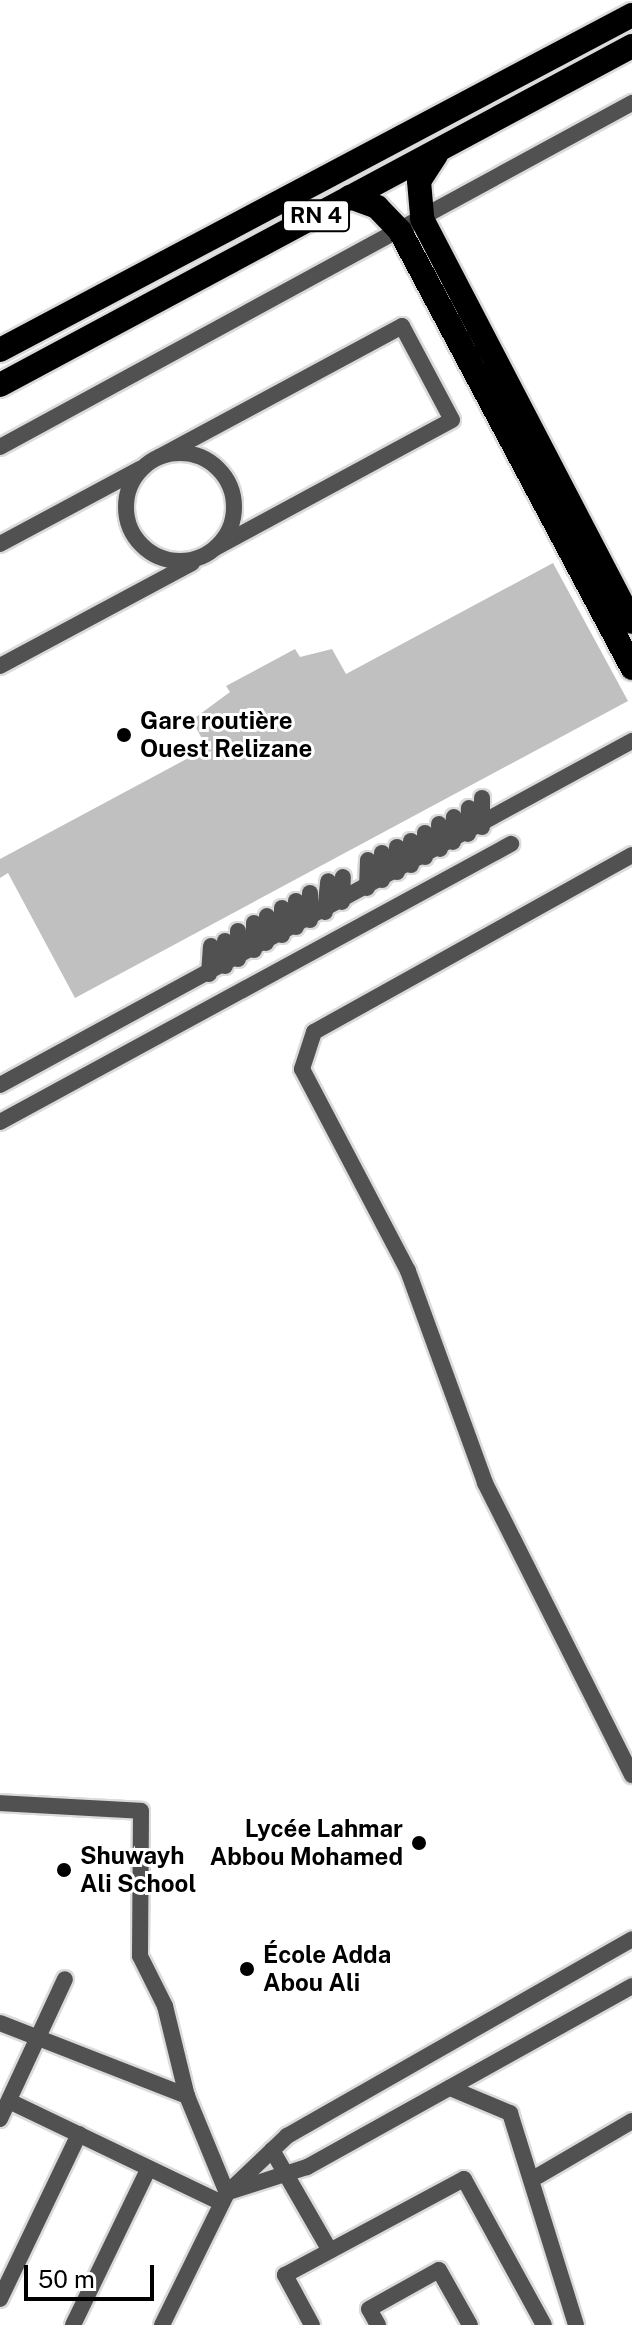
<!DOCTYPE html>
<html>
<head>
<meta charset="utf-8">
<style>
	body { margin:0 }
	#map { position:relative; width:632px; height:2325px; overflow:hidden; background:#fff; font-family:"Public Sans",sans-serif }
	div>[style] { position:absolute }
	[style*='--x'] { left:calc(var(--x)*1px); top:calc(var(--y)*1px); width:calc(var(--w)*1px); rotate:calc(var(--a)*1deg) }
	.building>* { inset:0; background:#c0c0c0 }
	.roads { filter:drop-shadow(2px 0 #dbdbdb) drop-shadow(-2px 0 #dbdbdb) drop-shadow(0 2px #dbdbdb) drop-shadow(0 -2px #dbdbdb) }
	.minor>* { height:16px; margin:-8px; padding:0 8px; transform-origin:8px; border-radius:8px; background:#515151 }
	.minor>.ring { margin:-8px; padding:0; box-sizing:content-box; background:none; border:16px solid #515151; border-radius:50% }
	.highway>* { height:24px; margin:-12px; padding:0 12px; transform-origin:12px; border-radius:12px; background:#000 }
	.dots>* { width:22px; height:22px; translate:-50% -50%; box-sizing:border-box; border:4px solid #fff; border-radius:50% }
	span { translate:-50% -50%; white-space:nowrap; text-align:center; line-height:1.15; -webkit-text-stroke:6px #fff; paint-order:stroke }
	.shield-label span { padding:2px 6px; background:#fff; border:2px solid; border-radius:6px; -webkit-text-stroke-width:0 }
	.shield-label { font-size:22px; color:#000; font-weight:700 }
	.poi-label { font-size:24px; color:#000; font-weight:700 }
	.left { translate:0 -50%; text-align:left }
	.right { translate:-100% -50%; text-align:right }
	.scale { position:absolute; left:24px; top:2265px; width:130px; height:36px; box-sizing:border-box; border:4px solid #000; border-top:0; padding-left:10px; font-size:24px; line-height:28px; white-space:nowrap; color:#000; -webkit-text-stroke:6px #fff; paint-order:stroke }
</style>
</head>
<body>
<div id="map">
	<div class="building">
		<i style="clip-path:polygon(553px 563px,628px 701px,75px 998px,8px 873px,0 878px,0 859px,207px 748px,192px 720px,230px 692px,226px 686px,295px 649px,300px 657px,332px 649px,346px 674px)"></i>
	</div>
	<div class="roads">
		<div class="minor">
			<i style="--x:0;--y:447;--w:720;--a:-28.56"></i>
			<i class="ring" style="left:126px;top:453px;width:92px;height:92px"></i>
			<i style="--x:159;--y:457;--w:276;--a:-28.3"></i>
			<i style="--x:402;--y:326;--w:106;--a:62"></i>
			<i style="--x:452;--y:420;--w:267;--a:151.6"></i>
			<i style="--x:0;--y:544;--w:159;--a:-28.2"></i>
			<i style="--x:0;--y:666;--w:218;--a:-28.2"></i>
			<i style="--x:439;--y:824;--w:25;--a:88"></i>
			<i style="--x:482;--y:827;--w:29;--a:-90"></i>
			<i style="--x:468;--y:834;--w:26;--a:-88"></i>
			<i style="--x:411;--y:841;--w:24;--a:90"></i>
			<i style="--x:453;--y:842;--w:25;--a:-88"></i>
			<i style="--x:382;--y:853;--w:27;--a:90"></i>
			<i style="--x:632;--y:855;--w:364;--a:150.9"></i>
			<i style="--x:314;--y:1032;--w:39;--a:108"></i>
			<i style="--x:302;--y:1069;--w:228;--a:62.3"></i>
			<i style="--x:408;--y:1271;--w:226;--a:70"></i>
			<i style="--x:485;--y:1483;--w:327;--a:63.3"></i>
			<i style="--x:425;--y:857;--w:24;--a:-90"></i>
			<i style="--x:397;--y:872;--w:25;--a:-90"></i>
			<i style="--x:367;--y:888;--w:28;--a:-88"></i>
			<i style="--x:342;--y:902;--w:25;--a:-88"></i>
			<i style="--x:325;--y:912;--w:31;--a:-84"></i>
			<i style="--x:310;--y:920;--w:27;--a:-90"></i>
			<i style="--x:254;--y:923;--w:27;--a:90"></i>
			<i style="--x:296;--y:927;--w:26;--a:-90"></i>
			<i style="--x:238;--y:931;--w:28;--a:90"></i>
			<i style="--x:282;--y:935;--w:27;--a:-90"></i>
			<i style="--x:225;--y:941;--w:25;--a:90"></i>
			<i style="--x:266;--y:943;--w:27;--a:-88"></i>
			<i style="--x:209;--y:974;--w:28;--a:-86"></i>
			<i style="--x:0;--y:1085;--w:720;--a:-28.56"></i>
			<i style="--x:0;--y:1122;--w:582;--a:-28.55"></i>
			<i style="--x:0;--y:1803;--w:141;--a:3.2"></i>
			<i style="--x:141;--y:1811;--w:145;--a:90.4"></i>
			<i style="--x:140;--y:1956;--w:56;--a:63.4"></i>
			<i style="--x:165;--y:2006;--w:93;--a:76.3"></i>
			<i style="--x:187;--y:2096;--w:105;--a:67.6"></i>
			<i style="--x:0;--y:2023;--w:201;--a:21.3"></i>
			<i style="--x:450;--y:2088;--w:65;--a:22.6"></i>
			<i style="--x:510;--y:2113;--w:222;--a:72.7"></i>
			<i style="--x:9;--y:2101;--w:236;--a:25.6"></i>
			<i style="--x:0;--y:2119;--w:154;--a:-65.1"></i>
			<i style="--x:272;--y:2150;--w:116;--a:60.1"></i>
			<i style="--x:538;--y:2176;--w:109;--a:-30.3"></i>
			<i style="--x:232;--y:2191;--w:79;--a:-17.7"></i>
			<i style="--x:307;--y:2167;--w:372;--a:-29.1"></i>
			<i style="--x:0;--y:2299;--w:183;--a:-64.4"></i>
			<i style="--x:73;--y:2325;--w:174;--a:-64.2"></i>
			<i style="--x:162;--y:2325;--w:147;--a:-63.8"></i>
			<i style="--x:227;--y:2193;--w:83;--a:-43.5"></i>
			<i style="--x:287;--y:2136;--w:397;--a:-29.7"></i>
			<i style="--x:312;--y:2325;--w:57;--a:-118.4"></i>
			<i style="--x:285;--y:2275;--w:203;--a:-28.2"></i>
			<i style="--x:464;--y:2179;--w:166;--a:61.3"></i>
			<i style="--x:378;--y:2325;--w:18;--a:-119"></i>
			<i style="--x:369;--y:2309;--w:80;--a:-29.1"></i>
			<i style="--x:439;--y:2270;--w:63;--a:60.6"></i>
		</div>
		<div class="highway">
			<i style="--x:436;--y:155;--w:31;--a:123"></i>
			<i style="--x:419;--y:181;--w:38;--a:85"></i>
			<i style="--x:422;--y:219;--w:454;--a:62.5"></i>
			<i style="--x:350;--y:197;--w:29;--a:20"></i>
			<i style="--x:377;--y:207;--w:33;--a:46"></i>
			<i style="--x:400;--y:231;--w:495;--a:62"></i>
			<i style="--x:0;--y:350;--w:715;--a:-27.93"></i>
			<i style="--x:0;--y:385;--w:717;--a:-28.21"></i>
		</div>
	</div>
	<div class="dots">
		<i style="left:124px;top:735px;background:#000"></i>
		<i style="left:419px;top:1843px;background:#000"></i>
		<i style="left:64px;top:1870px;background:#000"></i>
		<i style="left:247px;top:1969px;background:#000"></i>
	</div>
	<div class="shield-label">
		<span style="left:316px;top:216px">RN 4</span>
	</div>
	<div class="poi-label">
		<span class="left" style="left:140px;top:735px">Gare routière<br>Ouest Relizane</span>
		<span class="right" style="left:403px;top:1843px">Lycée Lahmar<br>Abbou Mohamed</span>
		<span class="left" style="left:80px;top:1870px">Shuwayh<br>Ali School</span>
		<span class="left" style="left:263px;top:1969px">École Adda<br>Abou Ali</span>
	</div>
	<div class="scale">50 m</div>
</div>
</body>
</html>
